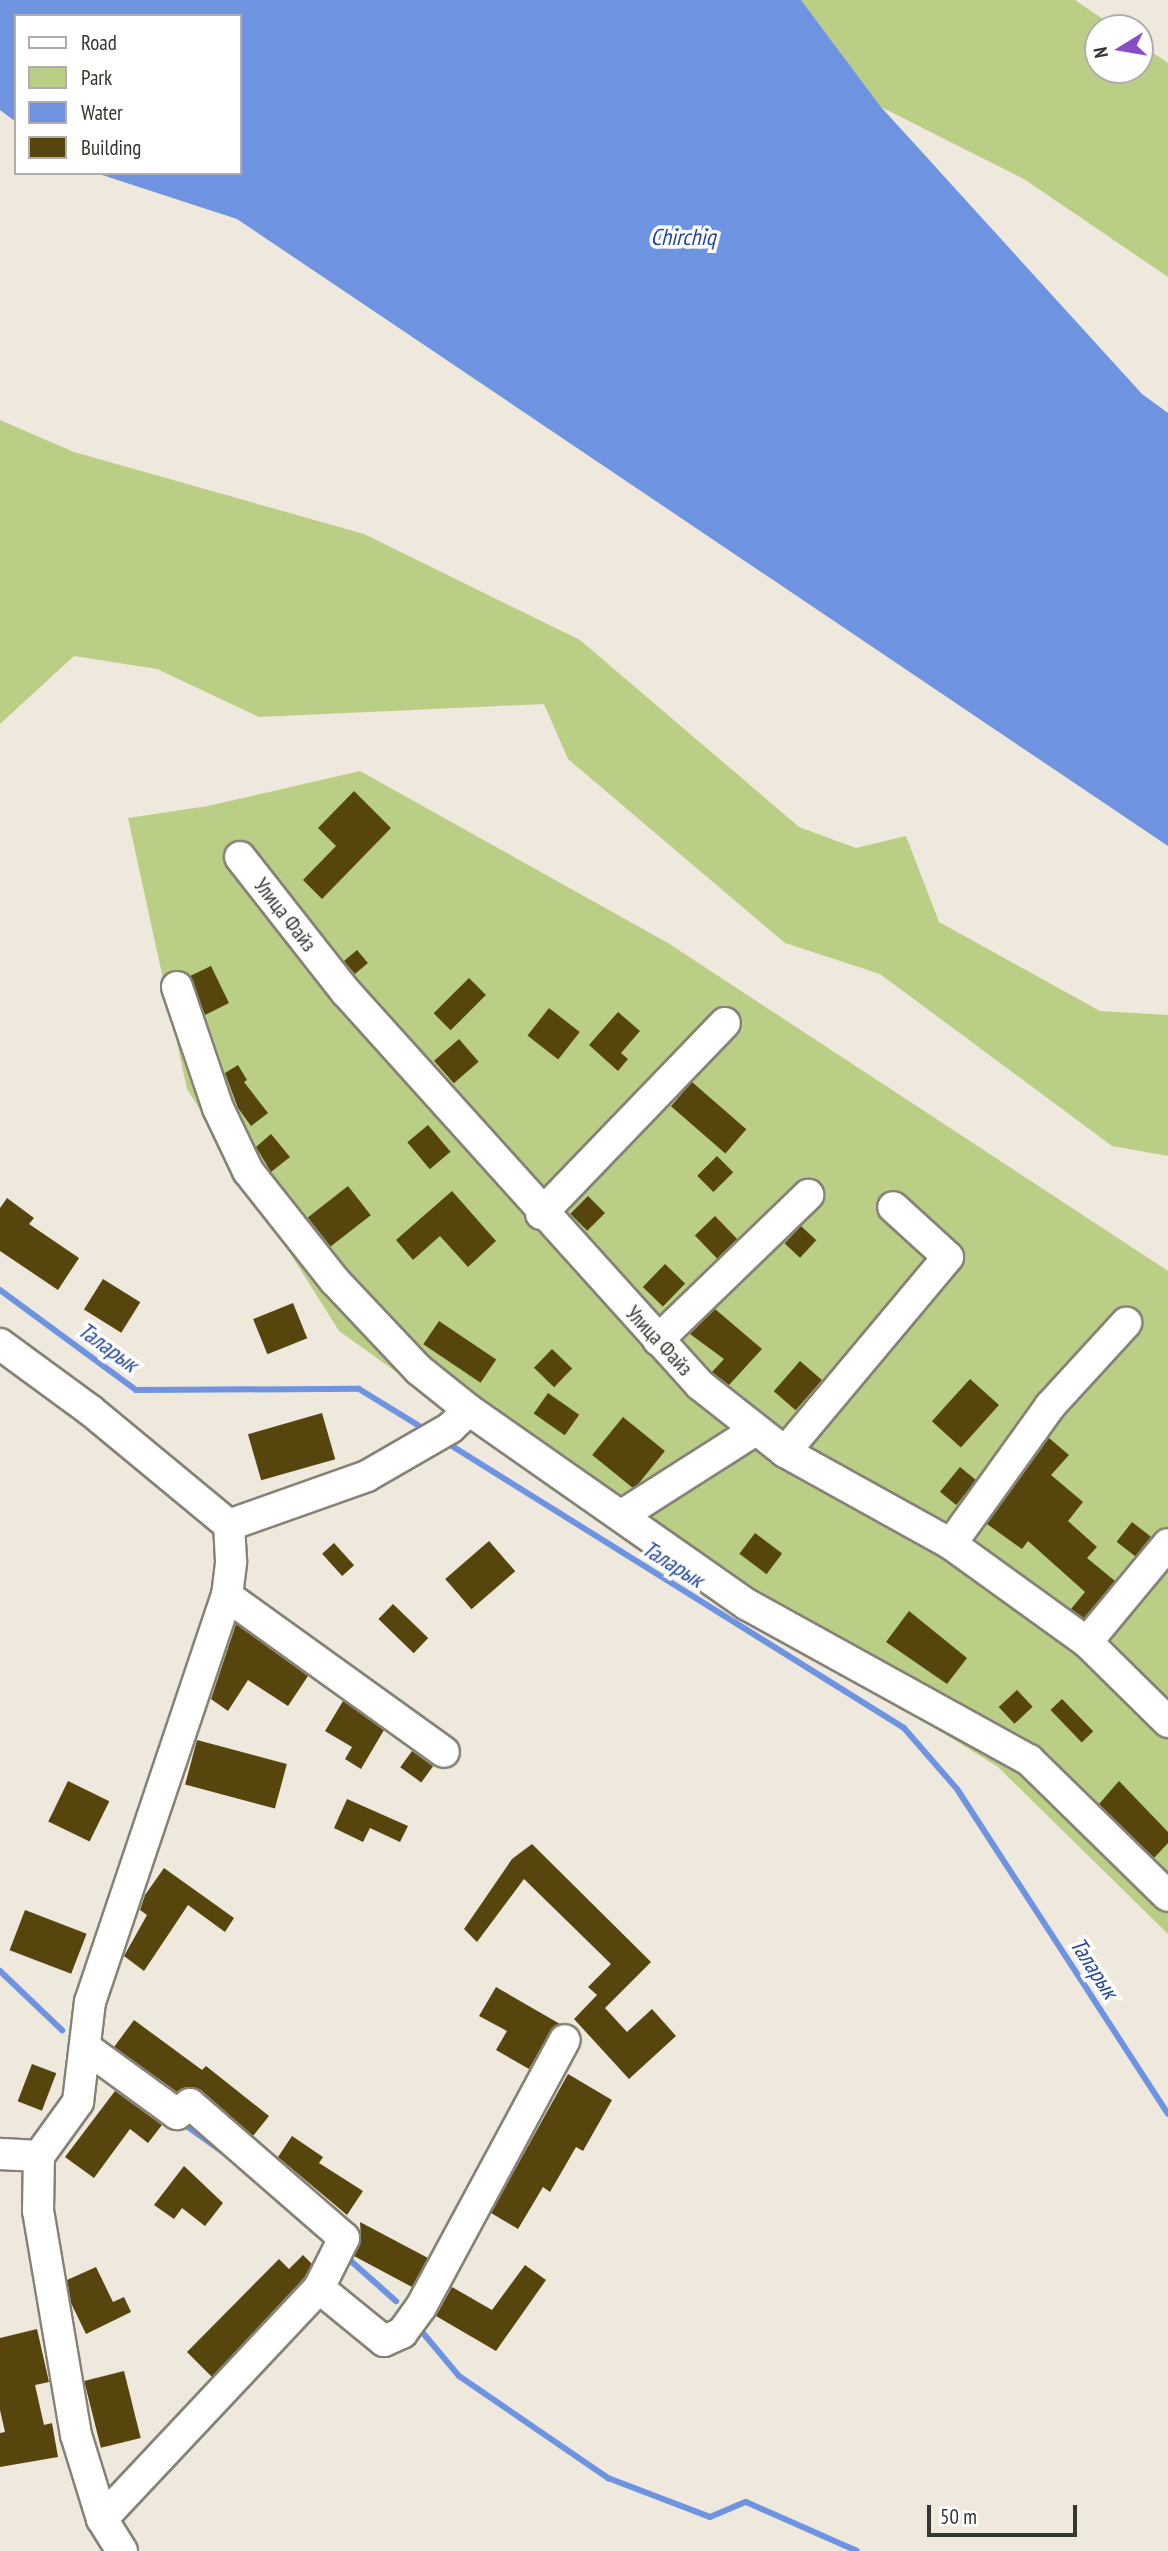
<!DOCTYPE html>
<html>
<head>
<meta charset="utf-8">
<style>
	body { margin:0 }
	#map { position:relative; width:1168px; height:2551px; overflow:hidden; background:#eee9dc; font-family:"PT Sans Narrow",sans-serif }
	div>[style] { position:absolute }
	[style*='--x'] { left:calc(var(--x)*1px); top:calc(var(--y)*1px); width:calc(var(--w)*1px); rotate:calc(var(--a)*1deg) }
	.green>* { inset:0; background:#bbce86 }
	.water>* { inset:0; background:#6e93e1 }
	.stream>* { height:6px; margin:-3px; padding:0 3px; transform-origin:3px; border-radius:3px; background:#6e93e1 }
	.building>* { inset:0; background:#56460e; transform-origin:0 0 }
	.roads { filter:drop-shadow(2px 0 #868276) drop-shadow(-2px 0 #868276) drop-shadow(0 2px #868276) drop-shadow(0 -2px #868276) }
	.minor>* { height:30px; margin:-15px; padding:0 15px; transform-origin:15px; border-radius:15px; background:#fff }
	span { translate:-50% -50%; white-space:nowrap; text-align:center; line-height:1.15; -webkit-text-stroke:7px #fff; paint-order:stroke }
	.street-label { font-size:21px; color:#373530 }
	.water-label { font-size:23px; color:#2246a1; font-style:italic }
	.legend { position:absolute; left:14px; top:14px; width:228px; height:161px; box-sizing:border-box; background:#fff; border:2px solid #afaeac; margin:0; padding:9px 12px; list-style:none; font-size:21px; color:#373530 }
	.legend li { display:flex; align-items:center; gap:14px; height:35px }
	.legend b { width:35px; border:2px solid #afaeac }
	.north { position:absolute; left:1084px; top:14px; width:70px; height:70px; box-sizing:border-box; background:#fff; border:2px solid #afaeac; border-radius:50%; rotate:259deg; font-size:19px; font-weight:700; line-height:28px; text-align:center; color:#373530 }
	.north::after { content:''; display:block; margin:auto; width:24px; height:32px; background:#874dc4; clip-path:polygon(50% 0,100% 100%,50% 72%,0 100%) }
	.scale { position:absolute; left:927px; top:2505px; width:150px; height:32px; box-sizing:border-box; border:4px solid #373530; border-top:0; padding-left:9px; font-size:21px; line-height:24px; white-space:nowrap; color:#373530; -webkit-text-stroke:5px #fff; paint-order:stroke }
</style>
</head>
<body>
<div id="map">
	<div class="green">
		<i style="clip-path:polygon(801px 0,1075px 0,1116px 28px,1098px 28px,1098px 70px,1140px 70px,1140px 44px,1168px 63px,1168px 277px,1024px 179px,881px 107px)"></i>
		<i style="clip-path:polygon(0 420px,74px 452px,364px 534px,580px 640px,799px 827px,856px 848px,906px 836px,939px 922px,1100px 1011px,1168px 1015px,1168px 1156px,1112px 1146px,880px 974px,785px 943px,568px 759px,544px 704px,259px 717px,157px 669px,74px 656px,0 724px)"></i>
		<i style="clip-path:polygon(360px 771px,668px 943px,1168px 1271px,1168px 1934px,998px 1767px,620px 1532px,339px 1331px,187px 1089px,128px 818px,208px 806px)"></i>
	</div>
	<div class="water">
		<i style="clip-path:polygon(0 0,801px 0,881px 107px,1142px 394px,1168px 413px,1168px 846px,237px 219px,96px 173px,240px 173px,240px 16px,16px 16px,16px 122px,0 110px)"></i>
	</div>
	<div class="stream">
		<i style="--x:0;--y:1290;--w:169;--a:36.3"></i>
		<i style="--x:136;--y:1390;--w:223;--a:-0.3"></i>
		<i style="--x:359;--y:1389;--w:79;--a:31.5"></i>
		<i style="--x:444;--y:1441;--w:542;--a:31.96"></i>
		<i style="--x:904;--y:1728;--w:81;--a:49"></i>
		<i style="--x:957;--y:1789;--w:387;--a:57"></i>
		<i style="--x:0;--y:1971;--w:86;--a:43.6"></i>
		<i style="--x:181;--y:2122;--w:52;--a:35.5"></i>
		<i style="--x:352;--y:2262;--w:59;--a:41.6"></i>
		<i style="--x:418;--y:2327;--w:64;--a:50.1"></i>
		<i style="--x:459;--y:2376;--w:181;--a:34.4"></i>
		<i style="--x:608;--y:2478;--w:109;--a:20.9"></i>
		<i style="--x:710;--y:2517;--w:39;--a:-23"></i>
		<i style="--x:746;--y:2502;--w:121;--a:23.8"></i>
	</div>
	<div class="building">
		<i style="clip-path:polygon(354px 791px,391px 828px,322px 899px,303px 880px,336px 846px,318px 828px)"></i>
		<i style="left:357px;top:950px;width:17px;height:17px;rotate:50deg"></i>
		<i style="clip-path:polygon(211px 966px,229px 1003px,205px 1015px,190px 976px)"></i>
		<i style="left:469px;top:978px;width:24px;height:50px;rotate:45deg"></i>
		<i style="left:549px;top:1008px;width:39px;height:35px;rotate:38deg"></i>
		<i style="clip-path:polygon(618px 1012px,640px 1031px,621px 1053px,628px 1059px,618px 1071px,589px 1045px)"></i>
		<i style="left:459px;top:1039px;width:30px;height:33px;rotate:49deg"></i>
		<i style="clip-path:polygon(238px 1065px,247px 1080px,244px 1082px,268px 1113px,251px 1126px,238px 1108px,225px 1073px)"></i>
		<i style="left:692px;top:1082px;width:72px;height:32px;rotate:41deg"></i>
		<i style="left:428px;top:1125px;width:35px;height:27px;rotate:50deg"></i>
		<i style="clip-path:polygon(271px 1134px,290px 1157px,271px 1172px,256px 1147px)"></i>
		<i style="left:717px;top:1156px;width:23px;height:28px;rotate:45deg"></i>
		<i style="left:348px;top:1186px;width:37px;height:51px;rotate:52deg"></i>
		<i style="clip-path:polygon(452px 1191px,496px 1241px,468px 1267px,440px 1236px,413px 1260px,396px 1240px)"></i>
		<i style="left:588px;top:1196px;width:24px;height:25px;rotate:45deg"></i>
		<i style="clip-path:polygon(7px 1198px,34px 1218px,29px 1224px,79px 1258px,58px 1290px,0 1251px,0 1208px)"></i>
		<i style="left:715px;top:1216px;width:32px;height:28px;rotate:46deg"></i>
		<i style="left:801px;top:1226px;width:21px;height:24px;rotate:43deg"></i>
		<i style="left:665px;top:1264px;width:28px;height:32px;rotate:44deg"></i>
		<i style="left:103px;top:1279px;width:44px;height:36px;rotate:32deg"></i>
		<i style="left:293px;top:1303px;width:38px;height:43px;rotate:68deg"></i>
		<i style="clip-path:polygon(715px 1309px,762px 1349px,729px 1385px,712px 1372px,724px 1359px,690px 1334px)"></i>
		<i style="left:439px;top:1321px;width:69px;height:28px;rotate:34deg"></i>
		<i style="left:552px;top:1349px;width:28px;height:26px;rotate:44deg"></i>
		<i style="left:800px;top:1361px;width:29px;height:40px;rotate:41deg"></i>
		<i style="left:970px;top:1379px;width:39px;height:57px;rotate:42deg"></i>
		<i style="left:548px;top:1393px;width:38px;height:25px;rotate:35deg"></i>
		<i style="left:322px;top:1413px;width:48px;height:77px;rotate:74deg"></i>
		<i style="left:623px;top:1417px;width:54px;height:49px;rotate:39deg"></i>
		<i style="clip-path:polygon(1049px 1438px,1069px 1455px,1051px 1475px,1083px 1502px,1068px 1521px,1097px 1547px,1087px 1558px,1115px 1581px,1084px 1618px,1071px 1609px,1085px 1592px,1028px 1541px,1022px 1549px,987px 1524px)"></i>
		<i style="left:960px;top:1467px;width:21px;height:32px;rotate:39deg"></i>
		<i style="left:1132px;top:1522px;width:24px;height:25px;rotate:38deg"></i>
		<i style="left:755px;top:1533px;width:34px;height:26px;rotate:37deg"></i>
		<i style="left:489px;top:1541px;width:40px;height:58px;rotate:49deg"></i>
		<i style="left:334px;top:1543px;width:30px;height:16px;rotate:48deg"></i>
		<i style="left:393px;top:1604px;width:49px;height:21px;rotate:44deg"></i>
		<i style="clip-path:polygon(909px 1611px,967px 1658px,947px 1684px,886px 1642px)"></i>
		<i style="clip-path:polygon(236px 1624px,308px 1676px,288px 1706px,248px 1680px,228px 1711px,211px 1699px)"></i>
		<i style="left:1017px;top:1690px;width:23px;height:25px;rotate:47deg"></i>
		<i style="left:1062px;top:1699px;width:45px;height:16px;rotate:46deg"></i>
		<i style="clip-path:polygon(343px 1701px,384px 1730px,361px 1769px,345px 1759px,352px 1747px,325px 1731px)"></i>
		<i style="left:197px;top:1740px;width:93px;height:46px;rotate:15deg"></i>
		<i style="left:412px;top:1751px;width:26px;height:20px;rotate:36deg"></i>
		<i style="left:68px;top:1781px;width:46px;height:45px;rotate:26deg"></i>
		<i style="clip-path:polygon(1119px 1781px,1168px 1832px,1168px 1843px,1154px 1858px,1099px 1804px)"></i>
		<i style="clip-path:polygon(347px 1799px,408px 1826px,400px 1842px,370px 1828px,363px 1842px,334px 1828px)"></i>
		<i style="clip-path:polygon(532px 1844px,651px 1962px,605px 2008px,627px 2032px,652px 2009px,676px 2036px,629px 2079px,574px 2019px,597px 1995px,588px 1987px,611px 1964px,524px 1879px,477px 1942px,464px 1929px,512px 1859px)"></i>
		<i style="clip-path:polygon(164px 1868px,234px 1918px,225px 1932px,188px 1905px,144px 1971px,124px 1956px,147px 1915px,140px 1910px,145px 1895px)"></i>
		<i style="left:25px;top:1910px;width:66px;height:43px;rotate:21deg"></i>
		<i style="clip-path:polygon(496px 1987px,560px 2024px,550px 2032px,529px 2069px,496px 2050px,507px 2031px,479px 2016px)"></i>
		<i style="clip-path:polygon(134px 2020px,202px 2070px,206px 2066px,269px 2116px,253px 2136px,201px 2090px,187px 2087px,177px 2092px,114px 2047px)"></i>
		<i style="left:32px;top:2064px;width:26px;height:40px;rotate:21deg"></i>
		<i style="clip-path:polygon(568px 2074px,612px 2100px,583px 2151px,576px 2147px,550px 2192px,543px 2187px,518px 2229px,491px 2213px)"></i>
		<i style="clip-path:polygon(115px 2091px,162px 2125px,148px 2143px,130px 2129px,94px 2178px,65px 2157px)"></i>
		<i style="clip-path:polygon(292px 2136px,323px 2157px,319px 2163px,363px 2191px,347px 2215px,278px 2157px)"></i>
		<i style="clip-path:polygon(184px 2166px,223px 2203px,205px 2226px,182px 2208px,174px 2219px,154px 2205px)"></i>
		<i style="clip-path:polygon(360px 2222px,428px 2258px,412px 2287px,354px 2256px,361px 2239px)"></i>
		<i style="clip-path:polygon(303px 2255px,312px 2264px,304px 2278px,212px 2377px,187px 2352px,279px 2259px,289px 2269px)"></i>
		<i style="clip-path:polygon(525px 2265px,546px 2280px,496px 2351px,436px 2316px,452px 2287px,492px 2310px)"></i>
		<i style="clip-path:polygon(96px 2267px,113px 2302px,124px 2297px,131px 2312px,86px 2334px,71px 2303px,67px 2280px)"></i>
		<i style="clip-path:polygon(37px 2329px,49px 2382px,35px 2385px,44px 2425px,52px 2423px,58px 2457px,0 2467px,0 2433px,5px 2432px,0 2410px,0 2338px)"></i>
		<i style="left:124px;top:2371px;width:69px;height:41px;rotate:76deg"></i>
	</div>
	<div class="roads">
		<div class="minor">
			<i style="--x:240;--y:857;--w:172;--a:51.9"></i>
			<i style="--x:346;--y:992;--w:529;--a:47.99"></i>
			<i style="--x:700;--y:1385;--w:108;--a:38.2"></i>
			<i style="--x:785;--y:1452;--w:190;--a:29"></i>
			<i style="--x:951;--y:1544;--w:168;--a:35.8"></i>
			<i style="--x:1087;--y:1642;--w:114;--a:44.6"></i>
			<i style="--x:177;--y:987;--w:128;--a:71.3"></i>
			<i style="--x:218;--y:1108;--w:70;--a:64.5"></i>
			<i style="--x:248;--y:1171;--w:140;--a:51.7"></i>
			<i style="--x:335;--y:1281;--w:122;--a:46.7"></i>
			<i style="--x:419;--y:1370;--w:64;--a:38.7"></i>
			<i style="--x:469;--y:1410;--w:340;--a:35"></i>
			<i style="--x:748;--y:1605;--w:321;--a:28.9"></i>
			<i style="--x:1029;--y:1760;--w:194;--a:44.4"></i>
			<i style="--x:541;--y:1214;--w:265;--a:-46.1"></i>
			<i style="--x:658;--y:1340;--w:209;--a:-44"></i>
			<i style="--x:0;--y:1344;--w:112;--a:36.3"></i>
			<i style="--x:90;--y:1410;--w:180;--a:39.6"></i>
			<i style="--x:229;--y:1525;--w:146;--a:-19.5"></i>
			<i style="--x:367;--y:1476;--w:96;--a:-30"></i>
			<i style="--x:450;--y:1428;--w:26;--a:-43"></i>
			<i style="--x:785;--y:1452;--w:254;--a:-50.1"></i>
			<i style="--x:948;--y:1257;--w:74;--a:-137.7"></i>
			<i style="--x:622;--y:1515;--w:156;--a:-32.5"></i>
			<i style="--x:951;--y:1544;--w:170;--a:-54.3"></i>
			<i style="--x:1050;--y:1406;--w:113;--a:-47.5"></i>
			<i style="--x:227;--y:1596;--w:267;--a:35.7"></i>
			<i style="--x:1087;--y:1642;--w:127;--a:-50.4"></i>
			<i style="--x:85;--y:2047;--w:114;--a:36.1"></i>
			<i style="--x:177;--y:2114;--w:16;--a:-38"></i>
			<i style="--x:190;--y:2104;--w:204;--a:41"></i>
			<i style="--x:344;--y:2238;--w:56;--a:116.6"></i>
			<i style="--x:0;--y:2154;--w:39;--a:3"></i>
			<i style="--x:102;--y:2519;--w:317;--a:-46.8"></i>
			<i style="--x:319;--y:2288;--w:84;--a:39.2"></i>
			<i style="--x:384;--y:2341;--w:20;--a:-24"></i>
			<i style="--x:402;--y:2333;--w:32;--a:-54"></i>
			<i style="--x:421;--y:2307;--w:303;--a:-61.7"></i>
			<i style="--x:122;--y:2551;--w:38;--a:-122"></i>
			<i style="--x:102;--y:2519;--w:88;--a:-107.2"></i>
			<i style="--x:76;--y:2435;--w:227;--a:-99.6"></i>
			<i style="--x:38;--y:2211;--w:55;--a:-89"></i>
			<i style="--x:39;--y:2156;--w:67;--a:-54.2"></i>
			<i style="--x:78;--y:2102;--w:101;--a:-83.2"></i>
			<i style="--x:90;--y:2002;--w:428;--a:-71.4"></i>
			<i style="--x:227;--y:1596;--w:35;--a:-83"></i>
			<i style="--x:231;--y:1561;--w:36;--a:-93"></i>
		</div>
	</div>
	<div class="street-label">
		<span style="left:285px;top:915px;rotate:52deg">Улица Файз</span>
		<span style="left:659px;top:1341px;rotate:47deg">Улица Файз</span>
	</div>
	<div class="water-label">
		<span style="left:683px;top:237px">Chirchiq</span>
		<span style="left:108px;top:1347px;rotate:36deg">Таларык</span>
		<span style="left:673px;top:1564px;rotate:32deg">Таларык</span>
		<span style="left:1094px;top:1968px;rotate:57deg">Таларык</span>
	</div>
	<ul class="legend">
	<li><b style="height:9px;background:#fff"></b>Road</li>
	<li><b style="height:19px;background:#bbce86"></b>Park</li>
	<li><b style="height:19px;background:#6e93e1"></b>Water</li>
	<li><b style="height:19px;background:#56460e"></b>Building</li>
	</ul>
	<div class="north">N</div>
	<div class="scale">50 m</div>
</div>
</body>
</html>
